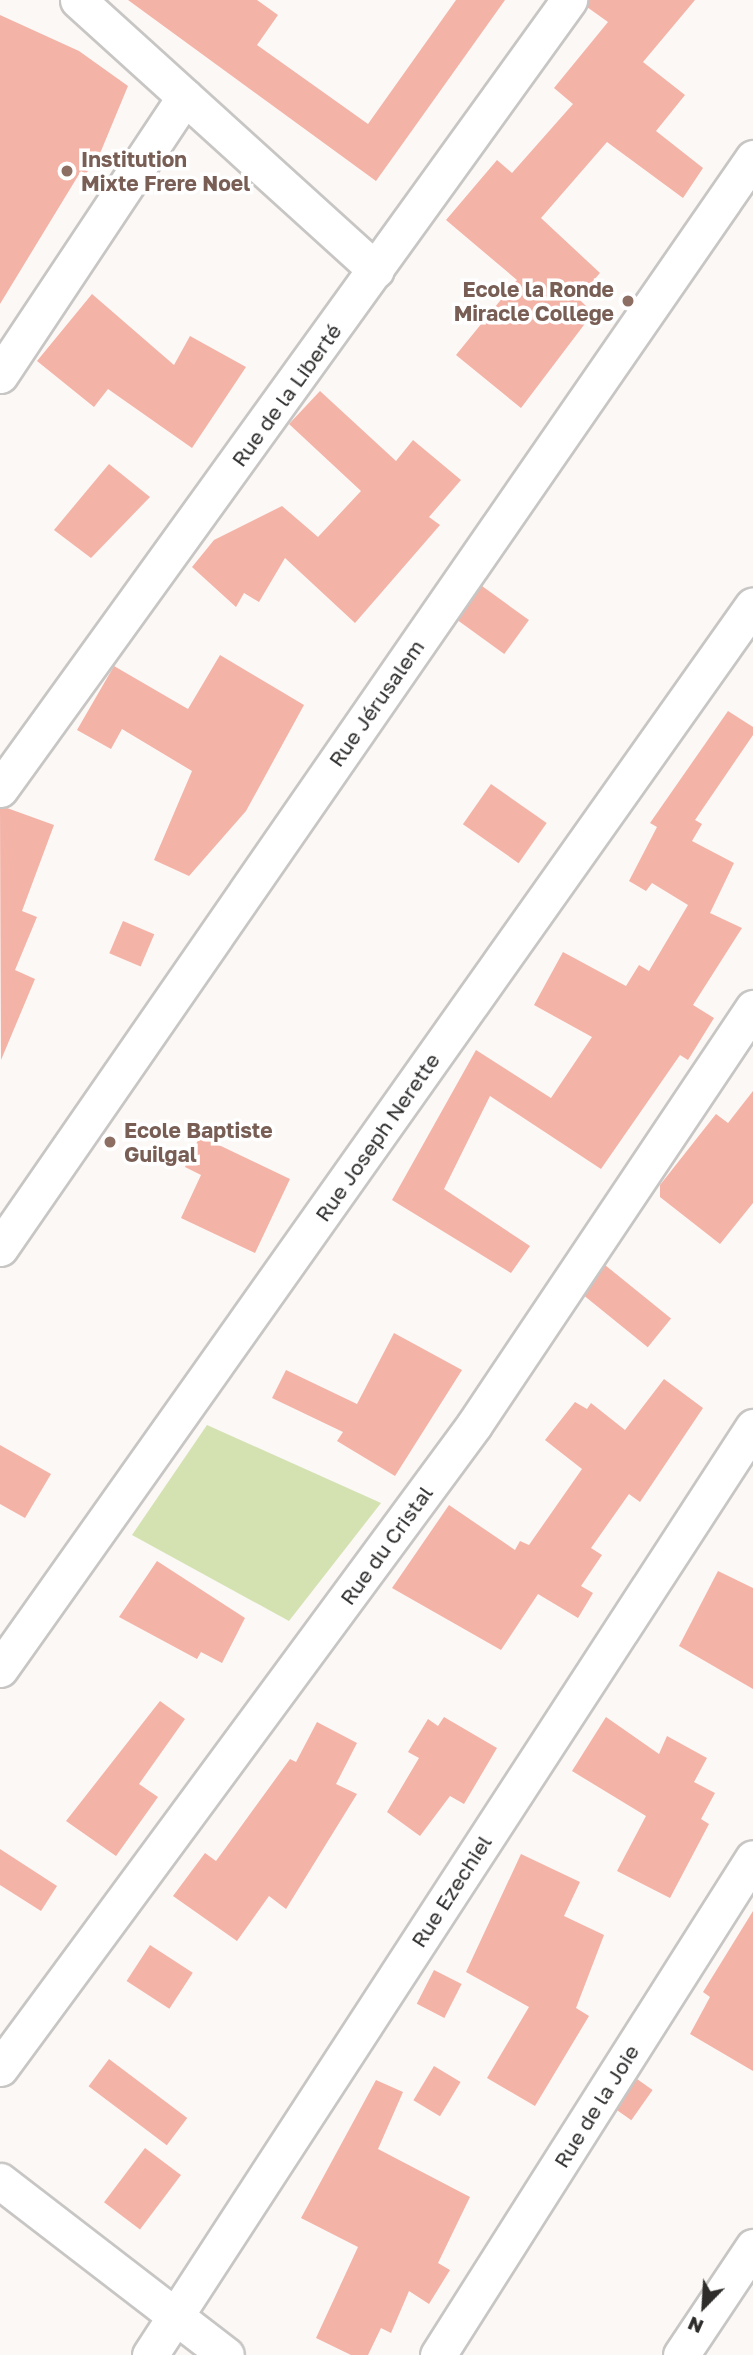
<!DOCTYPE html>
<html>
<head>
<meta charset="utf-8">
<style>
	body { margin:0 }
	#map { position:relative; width:753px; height:2355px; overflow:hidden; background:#fbf8f6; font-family:"Golos Text",sans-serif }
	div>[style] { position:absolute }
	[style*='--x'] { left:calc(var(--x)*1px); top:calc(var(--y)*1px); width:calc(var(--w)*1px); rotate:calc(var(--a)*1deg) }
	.green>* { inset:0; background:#d4e2b2 }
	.building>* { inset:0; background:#f4b3a7; transform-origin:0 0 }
	.roads { filter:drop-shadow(2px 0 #c8c6c4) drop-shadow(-2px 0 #c8c6c4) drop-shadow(0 2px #c8c6c4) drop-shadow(0 -2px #c8c6c4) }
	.minor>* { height:35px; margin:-17.5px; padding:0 17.5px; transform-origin:17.5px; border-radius:17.5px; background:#fff }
	.dots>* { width:19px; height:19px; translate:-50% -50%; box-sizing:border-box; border:4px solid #fff; border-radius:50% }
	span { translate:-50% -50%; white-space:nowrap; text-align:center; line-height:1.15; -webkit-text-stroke:7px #fff; paint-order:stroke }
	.education-label { font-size:21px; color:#785e54; font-weight:700 }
	.left { translate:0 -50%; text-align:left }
	.right { translate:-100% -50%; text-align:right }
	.street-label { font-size:21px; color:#2e2d2c }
	.north { position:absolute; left:669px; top:2271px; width:70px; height:70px; -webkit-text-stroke:5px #fff; paint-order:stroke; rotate:204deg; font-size:19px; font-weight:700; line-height:28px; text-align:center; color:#2e2d2c }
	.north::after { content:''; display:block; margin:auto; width:24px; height:32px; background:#2e2d2c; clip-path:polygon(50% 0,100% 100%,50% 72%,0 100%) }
</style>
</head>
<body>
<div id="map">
	<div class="green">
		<i style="clip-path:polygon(207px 1425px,381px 1503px,289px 1621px,132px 1535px)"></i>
	</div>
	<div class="building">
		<i style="clip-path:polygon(128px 0,257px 0,278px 15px,257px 45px,368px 124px,456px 0,505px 0,376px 181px)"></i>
		<i style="clip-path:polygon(589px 0,695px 0,643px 62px,685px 95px,656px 131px,703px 168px,683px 198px,607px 142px,541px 218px,600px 273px,578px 298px,593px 313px,521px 408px,456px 355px,517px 280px,446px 220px,497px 160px,512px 173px,573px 104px,554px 88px,608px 22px,587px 7px)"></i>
		<i style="clip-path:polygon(0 15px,79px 51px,128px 86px,101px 151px,86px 174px,81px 171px,0 304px)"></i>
		<i style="clip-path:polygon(92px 294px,174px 365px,190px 336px,246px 367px,192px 448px,108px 389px,94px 407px,37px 361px)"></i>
		<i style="clip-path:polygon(320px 391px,396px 461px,413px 440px,461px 480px,429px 517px,440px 525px,355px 623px,285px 558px,259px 602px,244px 593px,236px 607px,192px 567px,214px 540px,282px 506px,318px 537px,361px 491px,289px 424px)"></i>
		<i style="clip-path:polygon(109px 464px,150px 497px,91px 558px,54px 530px)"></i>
		<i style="left:482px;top:586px;width:58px;height:42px;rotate:36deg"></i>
		<i style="clip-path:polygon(220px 655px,304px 705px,246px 811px,189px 876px,154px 860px,192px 771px,122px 729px,111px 749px,77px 730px,114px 666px,188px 709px)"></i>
		<i style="clip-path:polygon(728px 711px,753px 727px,753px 735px,695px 820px,702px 824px,692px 841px,734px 863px,710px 913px,742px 928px,693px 1005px,714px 1018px,688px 1060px,680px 1055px,601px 1169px,490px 1096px,444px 1189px,530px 1246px,511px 1273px,392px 1200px,476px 1050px,551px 1098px,592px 1037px,534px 1005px,563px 952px,626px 986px,639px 965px,649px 971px,688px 905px,652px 883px,646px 891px,629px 881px,657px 827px,650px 823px)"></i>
		<i style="left:491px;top:784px;width:68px;height:49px;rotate:35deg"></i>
		<i style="clip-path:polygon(7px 808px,54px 825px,22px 911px,37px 917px,15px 970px,35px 979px,1px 1060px,0 809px)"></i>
		<i style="left:123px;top:921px;width:34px;height:35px;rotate:23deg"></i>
		<i style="clip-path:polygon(753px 1091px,753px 1203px,720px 1244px,660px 1197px,660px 1185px,716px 1114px,728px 1123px)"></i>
		<i style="clip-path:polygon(200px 1136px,290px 1179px,255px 1253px,181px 1218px,201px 1175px,185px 1167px)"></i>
		<i style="left:605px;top:1265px;width:85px;height:37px;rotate:39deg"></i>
		<i style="clip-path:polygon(394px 1333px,462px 1370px,395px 1476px,337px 1441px,343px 1432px,272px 1398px,286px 1370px,357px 1404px)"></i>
		<i style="clip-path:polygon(664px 1379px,703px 1408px,640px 1502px,629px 1494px,591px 1548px,602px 1555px,581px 1586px,593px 1593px,578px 1618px,538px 1594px,501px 1650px,392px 1588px,449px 1505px,515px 1550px,520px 1541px,529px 1545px,582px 1469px,545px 1440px,575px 1402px,587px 1409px,591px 1403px,625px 1430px)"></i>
		<i style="clip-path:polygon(0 1445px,51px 1474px,25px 1518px,0 1504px)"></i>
		<i style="clip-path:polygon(157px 1561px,245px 1618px,222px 1663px,201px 1652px,197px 1659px,119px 1617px)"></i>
		<i style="clip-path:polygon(718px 1571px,753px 1588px,753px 1689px,679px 1646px)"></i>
		<i style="clip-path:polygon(160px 1701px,185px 1719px,139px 1784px,158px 1797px,116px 1856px,66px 1821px)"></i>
		<i style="clip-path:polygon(444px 1717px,497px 1748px,464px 1804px,450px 1796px,420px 1836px,387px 1812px,419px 1758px,408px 1752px,428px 1719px,438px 1726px)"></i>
		<i style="clip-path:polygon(606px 1717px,659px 1754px,667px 1736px,707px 1758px,694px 1782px,715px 1793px,701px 1819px,709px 1824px,670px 1898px,617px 1871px,646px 1816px,572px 1771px)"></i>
		<i style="clip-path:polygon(317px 1722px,357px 1743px,336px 1784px,357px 1794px,286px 1909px,269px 1896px,237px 1941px,173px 1896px,205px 1853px,216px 1861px,290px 1759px,296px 1762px)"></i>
		<i style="clip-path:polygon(0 1849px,57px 1886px,41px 1911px,0 1885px)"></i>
		<i style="clip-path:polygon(521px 1854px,580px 1882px,564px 1916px,604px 1935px,576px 2008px,589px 2016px,535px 2106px,487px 2078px,529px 2007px,466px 1972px)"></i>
		<i style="clip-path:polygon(753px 1911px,753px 2071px,690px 2034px,710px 1997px,703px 1992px)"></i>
		<i style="left:150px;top:1945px;width:51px;height:43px;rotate:33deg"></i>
		<i style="left:434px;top:1970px;width:31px;height:38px;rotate:27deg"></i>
		<i style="left:109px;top:2059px;width:98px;height:34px;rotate:37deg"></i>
		<i style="left:434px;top:2066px;width:31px;height:40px;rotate:31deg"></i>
		<i style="left:637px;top:2079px;width:19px;height:37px;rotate:35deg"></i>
		<i style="clip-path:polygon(376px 2080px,403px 2092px,378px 2149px,470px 2197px,438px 2263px,450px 2270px,429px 2304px,409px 2291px,391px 2333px,381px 2328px,368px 2355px,351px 2355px,316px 2338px,358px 2247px,301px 2218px)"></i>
		<i style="left:145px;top:2148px;width:45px;height:68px;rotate:37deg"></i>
	</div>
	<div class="roads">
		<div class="minor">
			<i style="--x:78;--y:0;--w:402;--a:42.2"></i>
			<i style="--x:0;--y:375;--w:334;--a:-56.4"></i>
			<i style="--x:0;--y:789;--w:973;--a:-54.2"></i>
			<i style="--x:0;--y:1248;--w:1325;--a:-55.36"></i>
			<i style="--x:0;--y:1669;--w:1303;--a:-54.71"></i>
			<i style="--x:0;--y:2068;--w:799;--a:-53.6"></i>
			<i style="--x:474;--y:1425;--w:502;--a:-56.21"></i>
			<i style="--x:0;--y:2181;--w:285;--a:37.6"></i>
			<i style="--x:150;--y:2355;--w:1107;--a:-56.98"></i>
			<i style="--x:438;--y:2355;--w:588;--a:-57.63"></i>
			<i style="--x:681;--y:2355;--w:130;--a:-56.3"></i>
		</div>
	</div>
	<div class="dots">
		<i style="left:67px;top:171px;background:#8d6e63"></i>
		<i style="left:628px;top:301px;background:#8d6e63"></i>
		<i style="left:110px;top:1142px;background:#8d6e63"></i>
	</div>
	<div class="education-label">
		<span class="left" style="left:81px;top:171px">Institution<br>Mixte Frere Noel</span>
		<span class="right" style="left:614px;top:301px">Ecole la Ronde<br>Miracle College</span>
		<span class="left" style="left:124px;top:1142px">Ecole Baptiste<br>Guilgal</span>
	</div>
	<div class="street-label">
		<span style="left:286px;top:395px;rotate:-54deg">Rue de la Liberté</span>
		<span style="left:376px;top:703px;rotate:-55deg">Rue Jérusalem</span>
		<span style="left:377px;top:1137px;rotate:-55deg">Rue Joseph Nerette</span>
		<span style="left:386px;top:1545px;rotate:-54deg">Rue du Cristal</span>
		<span style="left:451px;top:1891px;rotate:-57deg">Rue Ezechiel</span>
		<span style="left:596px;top:2106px;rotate:-58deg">Rue de la Joie</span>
	</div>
	<div class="north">N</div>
</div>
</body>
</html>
